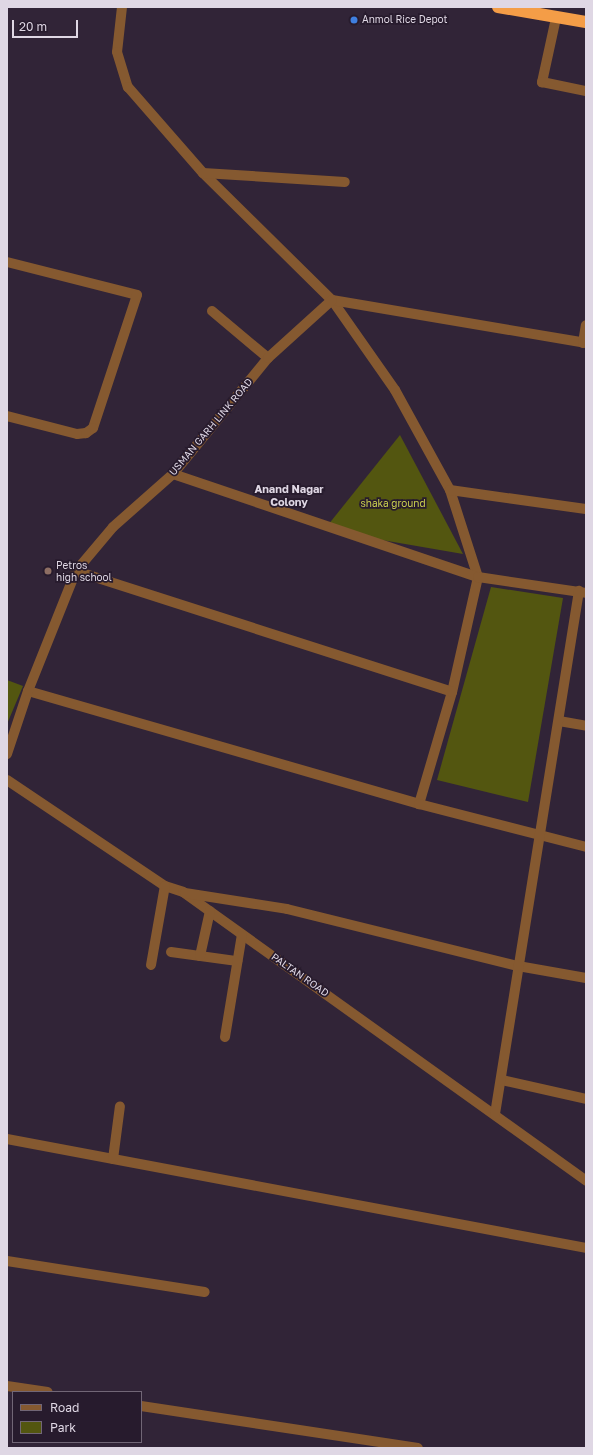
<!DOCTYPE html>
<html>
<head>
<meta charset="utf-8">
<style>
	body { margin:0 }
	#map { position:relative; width:593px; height:1455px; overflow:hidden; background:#312437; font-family:"Golos Text",sans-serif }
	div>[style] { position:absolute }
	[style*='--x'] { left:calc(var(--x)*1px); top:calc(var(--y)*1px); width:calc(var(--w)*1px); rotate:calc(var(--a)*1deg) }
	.green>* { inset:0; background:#535610 }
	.minor>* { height:10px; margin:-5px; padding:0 5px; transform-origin:5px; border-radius:5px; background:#855930 }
	.highway>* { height:12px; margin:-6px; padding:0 6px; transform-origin:6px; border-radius:6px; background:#f49d47 }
	.dots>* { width:11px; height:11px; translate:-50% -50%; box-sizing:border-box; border:2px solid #271b2d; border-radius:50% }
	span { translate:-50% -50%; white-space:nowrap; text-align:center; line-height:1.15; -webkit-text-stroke:3.5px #271b2d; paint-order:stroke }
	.poi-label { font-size:10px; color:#dfd7e4 }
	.left { translate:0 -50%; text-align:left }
	.street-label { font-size:10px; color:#dfd7e4 }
	.park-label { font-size:10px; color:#c9ce4e }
	.neighbourhood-label { font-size:11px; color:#dfd7e4; font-weight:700 }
	.frame { position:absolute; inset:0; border:8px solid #dfd7e4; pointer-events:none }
	.legend { position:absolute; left:12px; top:1391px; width:130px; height:52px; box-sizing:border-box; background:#271b2d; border:1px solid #716676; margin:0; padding:5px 7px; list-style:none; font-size:12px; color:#dfd7e4 }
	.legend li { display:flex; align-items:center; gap:8px; height:20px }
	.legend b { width:20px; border:1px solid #716676 }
	.scale { position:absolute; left:12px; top:20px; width:66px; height:18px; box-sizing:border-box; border:2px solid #dfd7e4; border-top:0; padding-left:5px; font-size:12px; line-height:14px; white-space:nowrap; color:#dfd7e4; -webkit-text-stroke:3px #271b2d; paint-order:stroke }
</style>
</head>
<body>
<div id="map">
	<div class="green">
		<i style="clip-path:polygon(400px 435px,463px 554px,324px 530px)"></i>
		<i style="clip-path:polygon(491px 587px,563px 598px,528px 802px,437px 780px)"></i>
		<i style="clip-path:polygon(7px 680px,23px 686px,7px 724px)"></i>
	</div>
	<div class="minor">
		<i style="--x:122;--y:7;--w:45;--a:96.3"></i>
		<i style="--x:117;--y:52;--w:37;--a:73"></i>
		<i style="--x:128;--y:87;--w:114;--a:48.9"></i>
		<i style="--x:203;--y:173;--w:181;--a:44.6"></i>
		<i style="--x:332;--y:300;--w:110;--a:55"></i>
		<i style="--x:395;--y:390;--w:114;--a:61.2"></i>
		<i style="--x:450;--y:490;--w:91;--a:72.2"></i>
		<i style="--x:478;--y:577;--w:118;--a:102.7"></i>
		<i style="--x:452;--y:692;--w:117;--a:106.4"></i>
		<i style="--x:556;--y:18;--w:66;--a:102.3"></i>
		<i style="--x:542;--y:82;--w:45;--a:11.6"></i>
		<i style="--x:203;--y:173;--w:142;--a:3.6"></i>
		<i style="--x:7;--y:262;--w:134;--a:14.2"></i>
		<i style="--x:137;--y:295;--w:140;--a:108.3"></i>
		<i style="--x:93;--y:428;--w:9;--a:144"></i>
		<i style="--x:86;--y:433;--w:9;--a:174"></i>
		<i style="--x:77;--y:434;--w:72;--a:-165.6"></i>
		<i style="--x:332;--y:300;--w:258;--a:9.6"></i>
		<i style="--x:212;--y:311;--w:73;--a:40"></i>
		<i style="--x:583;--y:343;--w:18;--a:-81"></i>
		<i style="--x:173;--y:474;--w:322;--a:18.7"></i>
		<i style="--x:478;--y:577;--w:109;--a:8.4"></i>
		<i style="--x:450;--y:490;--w:137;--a:8"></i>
		<i style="--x:76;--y:571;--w:395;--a:17.8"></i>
		<i style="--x:28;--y:691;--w:407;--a:16.1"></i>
		<i style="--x:419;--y:804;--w:172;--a:14.4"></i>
		<i style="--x:559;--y:721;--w:27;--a:10"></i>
		<i style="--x:7;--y:754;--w:66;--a:-71.6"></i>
		<i style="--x:28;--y:691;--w:129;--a:-68.2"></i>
		<i style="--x:76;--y:571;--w:57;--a:-49.9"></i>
		<i style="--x:113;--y:527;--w:80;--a:-41.5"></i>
		<i style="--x:173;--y:474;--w:150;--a:-50.7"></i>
		<i style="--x:268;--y:358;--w:86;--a:-42.2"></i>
		<i style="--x:7;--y:780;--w:190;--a:33.9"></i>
		<i style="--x:165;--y:886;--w:19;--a:18"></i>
		<i style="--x:183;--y:892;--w:496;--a:35.6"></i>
		<i style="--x:185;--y:893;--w:103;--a:8.9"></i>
		<i style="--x:287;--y:909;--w:238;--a:13.9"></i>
		<i style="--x:518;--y:966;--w:69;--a:10"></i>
		<i style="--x:171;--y:952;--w:67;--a:7.8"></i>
		<i style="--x:200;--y:956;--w:46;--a:-77.5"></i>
		<i style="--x:151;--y:965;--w:80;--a:-80"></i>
		<i style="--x:225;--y:1037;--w:104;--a:-80.6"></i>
		<i style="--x:502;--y:1080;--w:86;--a:12.7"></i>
		<i style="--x:495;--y:1114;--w:530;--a:-80.88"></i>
		<i style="--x:7;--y:1139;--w:589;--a:10.66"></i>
		<i style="--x:113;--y:1159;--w:53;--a:-82.5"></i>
		<i style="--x:7;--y:1261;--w:200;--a:8.9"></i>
		<i style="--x:7;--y:1386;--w:41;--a:8.3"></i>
		<i style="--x:141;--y:1406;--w:280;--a:8.6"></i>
	</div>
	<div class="highway">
		<i style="--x:498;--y:7;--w:89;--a:9.7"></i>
	</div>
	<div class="dots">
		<i style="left:354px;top:20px;background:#3f7fe0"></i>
		<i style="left:48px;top:571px;background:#8d6e63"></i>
	</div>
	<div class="poi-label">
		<span class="left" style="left:362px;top:20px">Anmol Rice Depot</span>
		<span class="left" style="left:56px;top:571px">Petros<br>high school</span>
	</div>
	<div class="street-label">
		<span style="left:211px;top:427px;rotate:-50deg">USMAN GARH LINK ROAD</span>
		<span style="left:300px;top:975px;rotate:35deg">PALTAN ROAD</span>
	</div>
	<div class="park-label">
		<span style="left:393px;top:504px">shaka ground</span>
	</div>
	<div class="neighbourhood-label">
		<span style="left:289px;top:496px">Anand Nagar<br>Colony</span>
	</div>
	<div class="frame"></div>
	<ul class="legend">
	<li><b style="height:5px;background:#855930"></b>Road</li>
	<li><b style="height:11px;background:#535610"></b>Park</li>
	</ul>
	<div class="scale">20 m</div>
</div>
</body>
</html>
